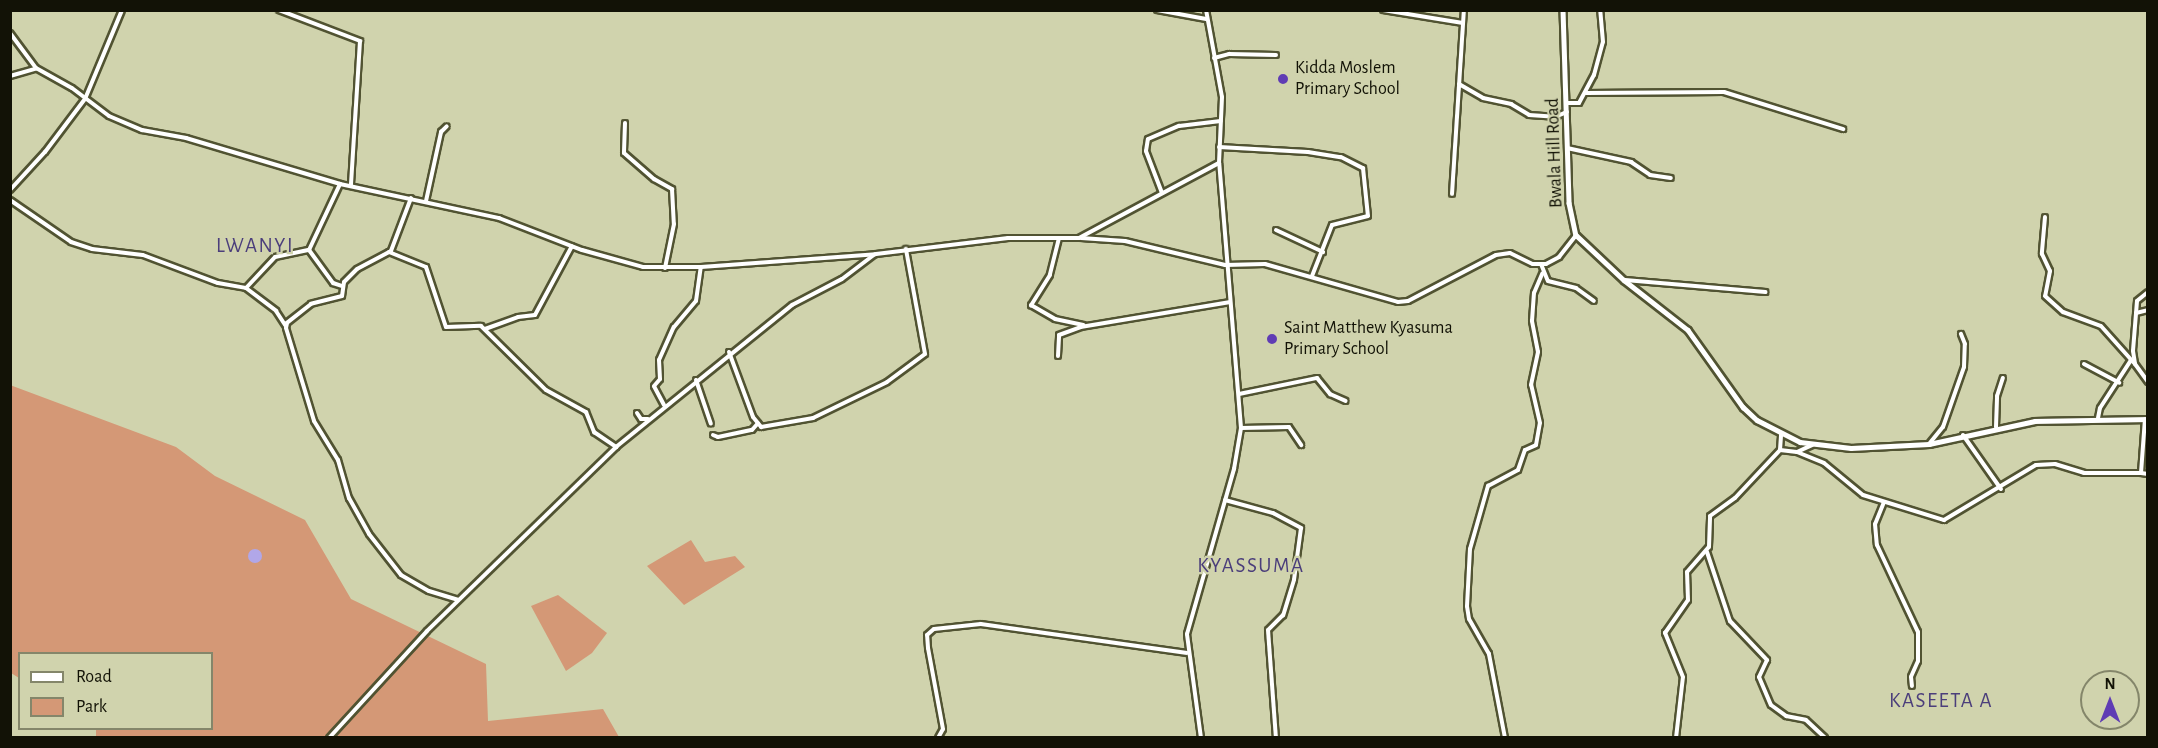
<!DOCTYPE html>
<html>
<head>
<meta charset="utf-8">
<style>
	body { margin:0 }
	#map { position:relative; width:2158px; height:748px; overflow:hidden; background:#d0d3ad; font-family:"Alegreya Sans",sans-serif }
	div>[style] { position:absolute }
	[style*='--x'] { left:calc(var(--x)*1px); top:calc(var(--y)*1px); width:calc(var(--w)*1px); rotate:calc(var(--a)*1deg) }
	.green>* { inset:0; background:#d49876 }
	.water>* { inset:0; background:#b1a7e8 }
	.round { border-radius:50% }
	.roads { filter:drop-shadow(2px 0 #515332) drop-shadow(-2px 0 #515332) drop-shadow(0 2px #515332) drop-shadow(0 -2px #515332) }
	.minor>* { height:4px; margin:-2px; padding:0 2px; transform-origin:2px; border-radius:2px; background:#fff }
	.tertiary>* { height:4.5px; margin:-2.25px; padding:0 2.25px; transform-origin:2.25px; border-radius:2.25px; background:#fff }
	.dots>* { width:16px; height:16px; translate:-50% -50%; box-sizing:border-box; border:3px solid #d0d3ad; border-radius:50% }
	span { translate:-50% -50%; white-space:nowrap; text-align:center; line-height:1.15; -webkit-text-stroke:4.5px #d0d3ad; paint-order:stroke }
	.poi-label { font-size:18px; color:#121206 }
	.left { translate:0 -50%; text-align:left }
	.street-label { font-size:18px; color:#121206 }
	.quarter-label { font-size:21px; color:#4b3e7b; letter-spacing:1.5px }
	.frame { position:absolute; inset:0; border:12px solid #121206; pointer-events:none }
	.legend { position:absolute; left:18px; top:652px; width:195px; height:78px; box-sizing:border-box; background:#d0d3ad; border:2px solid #84866a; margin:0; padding:8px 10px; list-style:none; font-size:18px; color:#121206 }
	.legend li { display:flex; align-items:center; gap:12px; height:30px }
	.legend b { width:30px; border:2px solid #84866a }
	.north { position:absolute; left:2080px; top:670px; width:60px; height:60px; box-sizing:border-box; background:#d0d3ad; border:2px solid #84866a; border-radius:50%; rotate:0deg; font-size:16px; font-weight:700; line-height:24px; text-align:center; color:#121206 }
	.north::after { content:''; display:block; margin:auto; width:21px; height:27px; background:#5f3cb4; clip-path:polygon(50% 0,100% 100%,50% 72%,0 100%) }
</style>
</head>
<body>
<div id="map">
	<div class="green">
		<i style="clip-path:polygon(10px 385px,176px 447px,215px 476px,305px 520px,351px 599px,486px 664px,488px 721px,603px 709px,619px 737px,96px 737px,96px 729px,212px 728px,212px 654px,20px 654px,19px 678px,11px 673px)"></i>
		<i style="clip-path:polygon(691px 540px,705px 562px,735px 556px,745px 567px,684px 605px,647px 566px)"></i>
		<i style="clip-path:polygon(558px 595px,607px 633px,592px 653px,566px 671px,531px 606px)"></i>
	</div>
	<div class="water">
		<i class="round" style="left:248px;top:549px;width:14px;height:14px"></i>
	</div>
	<div class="roads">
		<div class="minor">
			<i style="--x:279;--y:10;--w:87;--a:20.9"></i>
			<i style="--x:360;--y:41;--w:145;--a:93.6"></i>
			<i style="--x:1157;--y:10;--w:50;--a:10.4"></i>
			<i style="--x:1383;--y:10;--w:81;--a:9.2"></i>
			<i style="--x:10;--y:33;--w:44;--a:53.4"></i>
			<i style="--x:36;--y:68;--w:41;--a:29.1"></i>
			<i style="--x:72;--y:88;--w:46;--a:37.1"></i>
			<i style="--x:109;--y:116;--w:36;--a:23"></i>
			<i style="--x:142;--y:130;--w:45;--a:10.3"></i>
			<i style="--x:186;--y:138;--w:161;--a:16.6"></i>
			<i style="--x:340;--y:184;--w:163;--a:12.1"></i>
			<i style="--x:499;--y:218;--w:89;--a:21.1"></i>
			<i style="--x:582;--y:250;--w:63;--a:15.6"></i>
			<i style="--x:643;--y:267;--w:58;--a:0"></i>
			<i style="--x:701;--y:267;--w:175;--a:-4.2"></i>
			<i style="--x:876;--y:254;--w:133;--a:-6.9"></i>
			<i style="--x:1008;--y:238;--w:71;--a:0"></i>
			<i style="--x:1079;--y:238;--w:159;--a:-28.2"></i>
			<i style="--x:1214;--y:58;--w:16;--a:-15"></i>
			<i style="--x:1229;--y:54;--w:47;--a:1.2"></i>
			<i style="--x:10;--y:76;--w:26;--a:-16"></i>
			<i style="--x:1459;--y:84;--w:28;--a:30"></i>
			<i style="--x:1483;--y:98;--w:29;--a:12"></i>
			<i style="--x:1511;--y:104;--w:21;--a:31"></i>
			<i style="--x:1529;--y:115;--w:26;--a:4"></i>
			<i style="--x:1555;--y:117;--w:13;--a:-23"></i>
			<i style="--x:1586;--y:93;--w:138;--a:-0.4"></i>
			<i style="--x:1724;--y:92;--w:125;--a:17.3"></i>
			<i style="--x:1567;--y:103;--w:12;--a:0"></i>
			<i style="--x:1579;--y:103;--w:32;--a:-62"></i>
			<i style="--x:1594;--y:75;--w:34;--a:-75"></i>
			<i style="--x:1603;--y:42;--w:32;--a:-95"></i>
			<i style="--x:625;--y:123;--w:30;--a:92"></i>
			<i style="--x:624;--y:153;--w:40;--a:41"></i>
			<i style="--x:654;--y:179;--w:21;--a:29"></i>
			<i style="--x:672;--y:189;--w:35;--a:87"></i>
			<i style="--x:674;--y:224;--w:45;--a:101.6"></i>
			<i style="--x:1219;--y:147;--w:89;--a:3.2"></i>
			<i style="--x:1308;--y:152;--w:33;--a:9"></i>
			<i style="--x:1341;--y:157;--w:25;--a:27"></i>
			<i style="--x:1363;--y:168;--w:48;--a:84.1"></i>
			<i style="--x:1368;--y:216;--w:37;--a:166"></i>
			<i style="--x:1332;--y:225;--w:55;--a:111.4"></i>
			<i style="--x:1567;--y:148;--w:66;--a:12.3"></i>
			<i style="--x:1631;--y:162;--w:23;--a:34"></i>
			<i style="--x:1650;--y:175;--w:21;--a:8"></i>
			<i style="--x:10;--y:190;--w:52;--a:-47.4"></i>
			<i style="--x:45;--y:152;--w:66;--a:-53"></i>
			<i style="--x:85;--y:99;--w:96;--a:-67.4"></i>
			<i style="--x:1162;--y:193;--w:45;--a:-110.9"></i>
			<i style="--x:1146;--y:151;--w:12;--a:-81"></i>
			<i style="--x:1148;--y:139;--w:34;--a:-23"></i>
			<i style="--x:1179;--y:126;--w:42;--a:-6.8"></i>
			<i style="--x:1452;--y:194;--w:184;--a:-86.3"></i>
			<i style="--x:411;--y:198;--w:57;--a:110.7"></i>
			<i style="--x:391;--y:251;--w:38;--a:152"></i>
			<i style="--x:357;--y:269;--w:18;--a:135"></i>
			<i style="--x:344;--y:282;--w:14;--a:98"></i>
			<i style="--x:342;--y:296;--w:32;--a:166"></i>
			<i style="--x:311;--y:304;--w:31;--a:142"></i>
			<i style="--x:287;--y:323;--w:5;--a:101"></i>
			<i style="--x:286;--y:328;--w:97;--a:73.2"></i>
			<i style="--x:314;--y:421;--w:46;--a:58.4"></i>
			<i style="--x:338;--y:460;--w:40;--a:74"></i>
			<i style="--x:349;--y:498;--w:41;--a:60.9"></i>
			<i style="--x:369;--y:534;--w:52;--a:52"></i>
			<i style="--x:401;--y:575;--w:32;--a:30"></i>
			<i style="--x:429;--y:591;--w:30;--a:17"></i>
			<i style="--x:10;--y:200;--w:74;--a:34.5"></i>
			<i style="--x:71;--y:242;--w:22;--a:18"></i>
			<i style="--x:92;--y:249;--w:51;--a:6.7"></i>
			<i style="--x:143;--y:255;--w:80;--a:20.5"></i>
			<i style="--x:218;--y:283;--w:28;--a:10"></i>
			<i style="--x:246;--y:288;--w:38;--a:37"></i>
			<i style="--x:276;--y:311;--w:17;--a:57"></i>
			<i style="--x:426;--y:201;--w:71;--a:-77.7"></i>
			<i style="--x:441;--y:132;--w:8;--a:-45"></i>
			<i style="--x:2045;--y:217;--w:37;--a:95"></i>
			<i style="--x:2042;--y:254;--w:19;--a:65"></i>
			<i style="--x:2050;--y:271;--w:25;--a:101"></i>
			<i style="--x:2045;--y:296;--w:24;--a:42"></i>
			<i style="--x:2063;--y:312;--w:40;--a:20.2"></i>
			<i style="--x:2101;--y:326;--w:51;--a:48.2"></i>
			<i style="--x:1276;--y:230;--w:52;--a:25.1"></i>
			<i style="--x:1059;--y:238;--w:38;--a:104"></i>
			<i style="--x:1050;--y:275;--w:36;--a:122"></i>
			<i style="--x:1031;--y:305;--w:28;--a:30"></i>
			<i style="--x:1055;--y:319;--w:29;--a:12"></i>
			<i style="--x:1081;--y:238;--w:44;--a:3.9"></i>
			<i style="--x:1125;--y:241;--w:103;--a:13.5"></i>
			<i style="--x:1225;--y:265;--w:40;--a:-1.4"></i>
			<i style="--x:1265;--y:264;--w:138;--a:15.9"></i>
			<i style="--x:1398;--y:302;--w:10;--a:-6"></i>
			<i style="--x:1408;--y:301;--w:99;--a:-27.6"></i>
			<i style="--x:1496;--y:255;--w:14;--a:-8"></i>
			<i style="--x:1510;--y:253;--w:25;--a:26"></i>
			<i style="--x:1533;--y:264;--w:13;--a:0"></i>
			<i style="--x:1546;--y:264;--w:15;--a:-28"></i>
			<i style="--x:1559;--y:257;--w:28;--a:-52"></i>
			<i style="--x:309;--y:250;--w:41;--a:54"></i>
			<i style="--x:333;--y:283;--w:9;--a:18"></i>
			<i style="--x:389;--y:252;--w:40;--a:22"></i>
			<i style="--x:426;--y:267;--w:63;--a:71.6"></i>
			<i style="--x:446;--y:327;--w:35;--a:-2"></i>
			<i style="--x:481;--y:326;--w:91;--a:44.6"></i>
			<i style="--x:546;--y:390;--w:46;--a:28.8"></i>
			<i style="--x:586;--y:412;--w:22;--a:68"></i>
			<i style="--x:594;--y:432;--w:27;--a:34"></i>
			<i style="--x:1541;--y:264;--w:18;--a:68"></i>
			<i style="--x:1548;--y:281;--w:29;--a:14"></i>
			<i style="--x:1576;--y:288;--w:22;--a:36"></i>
			<i style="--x:1625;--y:280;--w:141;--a:4.9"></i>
			<i style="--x:246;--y:288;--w:42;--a:-46.9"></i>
			<i style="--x:275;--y:257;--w:35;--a:-12"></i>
			<i style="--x:309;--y:250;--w:73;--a:-64.8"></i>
			<i style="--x:2148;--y:292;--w:14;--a:141"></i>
			<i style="--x:2137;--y:301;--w:50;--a:94.6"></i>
			<i style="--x:2133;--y:351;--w:13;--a:81"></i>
			<i style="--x:2135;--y:364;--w:22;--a:54"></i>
			<i style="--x:2136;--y:313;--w:12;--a:-14"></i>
			<i style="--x:485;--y:329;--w:35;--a:-20"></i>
			<i style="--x:518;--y:317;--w:17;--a:-7"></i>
			<i style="--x:535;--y:315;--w:78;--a:-61.8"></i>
			<i style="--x:729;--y:352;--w:69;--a:69.7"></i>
			<i style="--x:753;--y:417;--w:13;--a:51"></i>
			<i style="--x:761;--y:427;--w:53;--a:-9.8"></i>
			<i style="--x:813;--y:418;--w:82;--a:-25.9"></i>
			<i style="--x:887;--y:382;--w:47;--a:-36.4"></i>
			<i style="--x:925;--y:354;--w:107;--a:-100.3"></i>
			<i style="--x:1058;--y:356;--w:21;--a:-87"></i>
			<i style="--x:1059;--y:335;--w:23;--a:-20"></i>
			<i style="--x:1081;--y:327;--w:151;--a:-9.5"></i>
			<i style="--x:2084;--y:364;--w:40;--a:28"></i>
			<i style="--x:696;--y:380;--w:46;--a:71.2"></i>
			<i style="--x:1239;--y:394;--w:80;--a:-11.6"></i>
			<i style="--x:1317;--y:378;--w:21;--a:51"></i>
			<i style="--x:1330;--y:394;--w:17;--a:24"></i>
			<i style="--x:664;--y:405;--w:21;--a:-118"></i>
			<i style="--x:654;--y:386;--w:9;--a:-49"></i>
			<i style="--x:660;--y:379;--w:19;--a:-93"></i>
			<i style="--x:659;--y:360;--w:36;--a:-66"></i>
			<i style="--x:674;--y:327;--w:34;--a:-50"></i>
			<i style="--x:696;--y:301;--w:34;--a:-82"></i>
			<i style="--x:637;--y:413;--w:7;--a:56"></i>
			<i style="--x:641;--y:419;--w:7;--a:0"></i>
			<i style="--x:2098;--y:418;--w:10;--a:-79"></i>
			<i style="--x:2100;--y:408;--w:57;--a:-57.1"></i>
			<i style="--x:1996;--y:427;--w:31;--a:-88"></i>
			<i style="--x:1997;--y:396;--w:19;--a:-72"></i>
			<i style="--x:1241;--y:428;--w:48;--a:-1.2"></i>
			<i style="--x:1289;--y:427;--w:22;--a:56"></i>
			<i style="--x:713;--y:435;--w:5;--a:22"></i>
			<i style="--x:718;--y:437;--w:35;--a:-12"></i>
			<i style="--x:752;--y:430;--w:9;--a:-49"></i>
			<i style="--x:1963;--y:435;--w:66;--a:54.9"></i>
			<i style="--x:1929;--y:444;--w:22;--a:-51"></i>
			<i style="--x:1943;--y:427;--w:64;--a:-70.7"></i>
			<i style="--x:1964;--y:367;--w:23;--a:-88"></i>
			<i style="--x:1965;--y:344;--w:11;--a:-112"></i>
			<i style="--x:1780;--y:450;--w:16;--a:-86"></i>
			<i style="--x:1797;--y:452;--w:29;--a:22"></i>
			<i style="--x:1824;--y:463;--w:50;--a:39.4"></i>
			<i style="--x:1863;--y:495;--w:85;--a:17.2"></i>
			<i style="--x:1944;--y:520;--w:107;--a:-30.9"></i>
			<i style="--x:2036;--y:465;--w:19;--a:-3"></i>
			<i style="--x:2055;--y:464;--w:30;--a:17"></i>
			<i style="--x:2084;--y:473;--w:57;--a:0"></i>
			<i style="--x:2141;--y:473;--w:54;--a:-85.8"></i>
			<i style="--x:2141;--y:473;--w:7;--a:8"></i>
			<i style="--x:1225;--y:500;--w:50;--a:15.2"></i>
			<i style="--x:1273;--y:513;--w:32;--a:28"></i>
			<i style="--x:1301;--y:528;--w:52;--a:97.7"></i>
			<i style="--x:1294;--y:580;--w:37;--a:107"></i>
			<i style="--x:1283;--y:615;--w:21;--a:135"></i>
			<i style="--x:1268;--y:630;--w:108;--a:85.8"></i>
			<i style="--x:1884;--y:502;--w:24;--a:112"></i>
			<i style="--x:1875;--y:524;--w:21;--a:85"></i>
			<i style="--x:1877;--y:545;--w:96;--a:64.8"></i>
			<i style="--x:1918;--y:632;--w:29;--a:90"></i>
			<i style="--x:1918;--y:661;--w:17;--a:114"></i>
			<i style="--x:1911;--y:677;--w:9;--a:84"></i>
			<i style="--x:1707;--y:552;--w:73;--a:71.6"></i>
			<i style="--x:1730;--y:621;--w:54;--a:46.5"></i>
			<i style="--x:1767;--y:660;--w:19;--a:115"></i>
			<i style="--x:1759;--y:677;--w:30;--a:67"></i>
			<i style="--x:1771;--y:705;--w:19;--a:36"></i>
			<i style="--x:1786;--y:716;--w:20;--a:11"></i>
			<i style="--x:1806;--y:720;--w:26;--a:43"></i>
			<i style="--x:329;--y:738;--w:145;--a:-47.5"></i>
			<i style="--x:427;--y:631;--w:264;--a:-44.2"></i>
			<i style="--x:616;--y:447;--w:226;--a:-38.9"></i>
			<i style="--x:792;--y:305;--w:56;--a:-27.5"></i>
			<i style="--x:842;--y:279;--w:41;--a:-37.1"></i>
			<i style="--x:938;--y:738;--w:10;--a:-61"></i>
			<i style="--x:943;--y:729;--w:82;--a:-100.5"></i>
			<i style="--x:928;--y:648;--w:13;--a:-94"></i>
			<i style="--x:927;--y:635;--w:9;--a:-41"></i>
			<i style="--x:934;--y:629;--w:47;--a:-6.1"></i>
			<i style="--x:981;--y:624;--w:208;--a:8"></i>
			<i style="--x:1201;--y:738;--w:105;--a:-97.7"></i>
			<i style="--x:1187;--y:634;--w:172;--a:-74.1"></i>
			<i style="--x:1234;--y:469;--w:42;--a:-80.3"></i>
			<i style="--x:1241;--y:428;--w:266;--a:-94.7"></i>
			<i style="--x:1219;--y:163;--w:66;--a:-87.4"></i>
			<i style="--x:1222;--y:97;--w:88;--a:-100.4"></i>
			<i style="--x:1505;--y:738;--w:86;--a:-100.8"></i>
			<i style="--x:1489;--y:654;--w:40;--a:-119.7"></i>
			<i style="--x:1469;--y:619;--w:13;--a:-99"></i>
			<i style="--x:1467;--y:606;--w:57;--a:-87"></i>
			<i style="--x:1470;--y:549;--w:66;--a:-74.1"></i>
			<i style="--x:1488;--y:486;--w:34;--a:-28"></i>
			<i style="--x:1518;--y:470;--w:21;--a:-71"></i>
			<i style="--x:1525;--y:450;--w:12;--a:-24"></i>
			<i style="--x:1536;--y:445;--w:22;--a:-80"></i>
			<i style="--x:1540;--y:423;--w:39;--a:-103"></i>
			<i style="--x:1531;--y:385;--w:34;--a:-78"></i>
			<i style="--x:1538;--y:352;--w:32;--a:-101"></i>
			<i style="--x:1532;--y:321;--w:28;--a:-86"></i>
			<i style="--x:1534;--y:293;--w:21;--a:-67"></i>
			<i style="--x:1676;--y:738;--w:61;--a:-83.5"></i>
			<i style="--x:1683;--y:677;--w:48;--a:-112.2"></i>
			<i style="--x:1665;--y:633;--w:40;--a:-55.1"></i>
			<i style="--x:1688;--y:600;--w:28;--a:-92"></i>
			<i style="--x:1687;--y:572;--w:33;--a:-49"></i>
			<i style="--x:1709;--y:547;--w:31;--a:-88"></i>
			<i style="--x:1710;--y:516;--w:31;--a:-36"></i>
			<i style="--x:1735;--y:498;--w:66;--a:-46.8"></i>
			<i style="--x:1780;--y:450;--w:17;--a:7"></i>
			<i style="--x:1797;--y:452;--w:17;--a:-25"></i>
		</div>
		<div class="tertiary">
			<i style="--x:1563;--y:10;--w:193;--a:88.2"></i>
			<i style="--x:1569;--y:203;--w:33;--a:78"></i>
			<i style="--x:1576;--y:235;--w:66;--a:43.2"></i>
			<i style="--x:1624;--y:280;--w:81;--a:38"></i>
			<i style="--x:1688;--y:330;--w:95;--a:54.5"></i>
			<i style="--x:1743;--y:407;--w:19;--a:43"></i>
			<i style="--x:1757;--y:420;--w:48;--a:27.1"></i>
			<i style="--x:1800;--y:442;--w:51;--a:6.7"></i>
			<i style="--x:1851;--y:448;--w:78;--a:-2.9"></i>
			<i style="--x:1929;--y:444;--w:108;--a:-12.2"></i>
			<i style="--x:2035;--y:421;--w:113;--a:-1"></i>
		</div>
	</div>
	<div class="dots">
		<i style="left:1283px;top:79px;background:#5f3cb4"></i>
		<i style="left:1272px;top:339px;background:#5f3cb4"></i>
	</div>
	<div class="poi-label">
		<span class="left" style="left:1295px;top:79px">Kidda Moslem<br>Primary School</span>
		<span class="left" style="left:1284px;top:339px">Saint Matthew Kyasuma<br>Primary School</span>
	</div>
	<div class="street-label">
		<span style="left:1555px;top:153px;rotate:-92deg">Bwala Hill Road</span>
	</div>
	<div class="quarter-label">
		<span style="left:255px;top:246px">LWANYI</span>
		<span style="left:1251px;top:566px">KYASSUMA</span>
		<span style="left:1941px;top:701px">KASEETA A</span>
	</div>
	<div class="frame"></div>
	<ul class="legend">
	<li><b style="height:8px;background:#fff"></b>Road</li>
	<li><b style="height:16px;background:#d49876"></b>Park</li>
	</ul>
	<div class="north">N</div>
</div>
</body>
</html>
